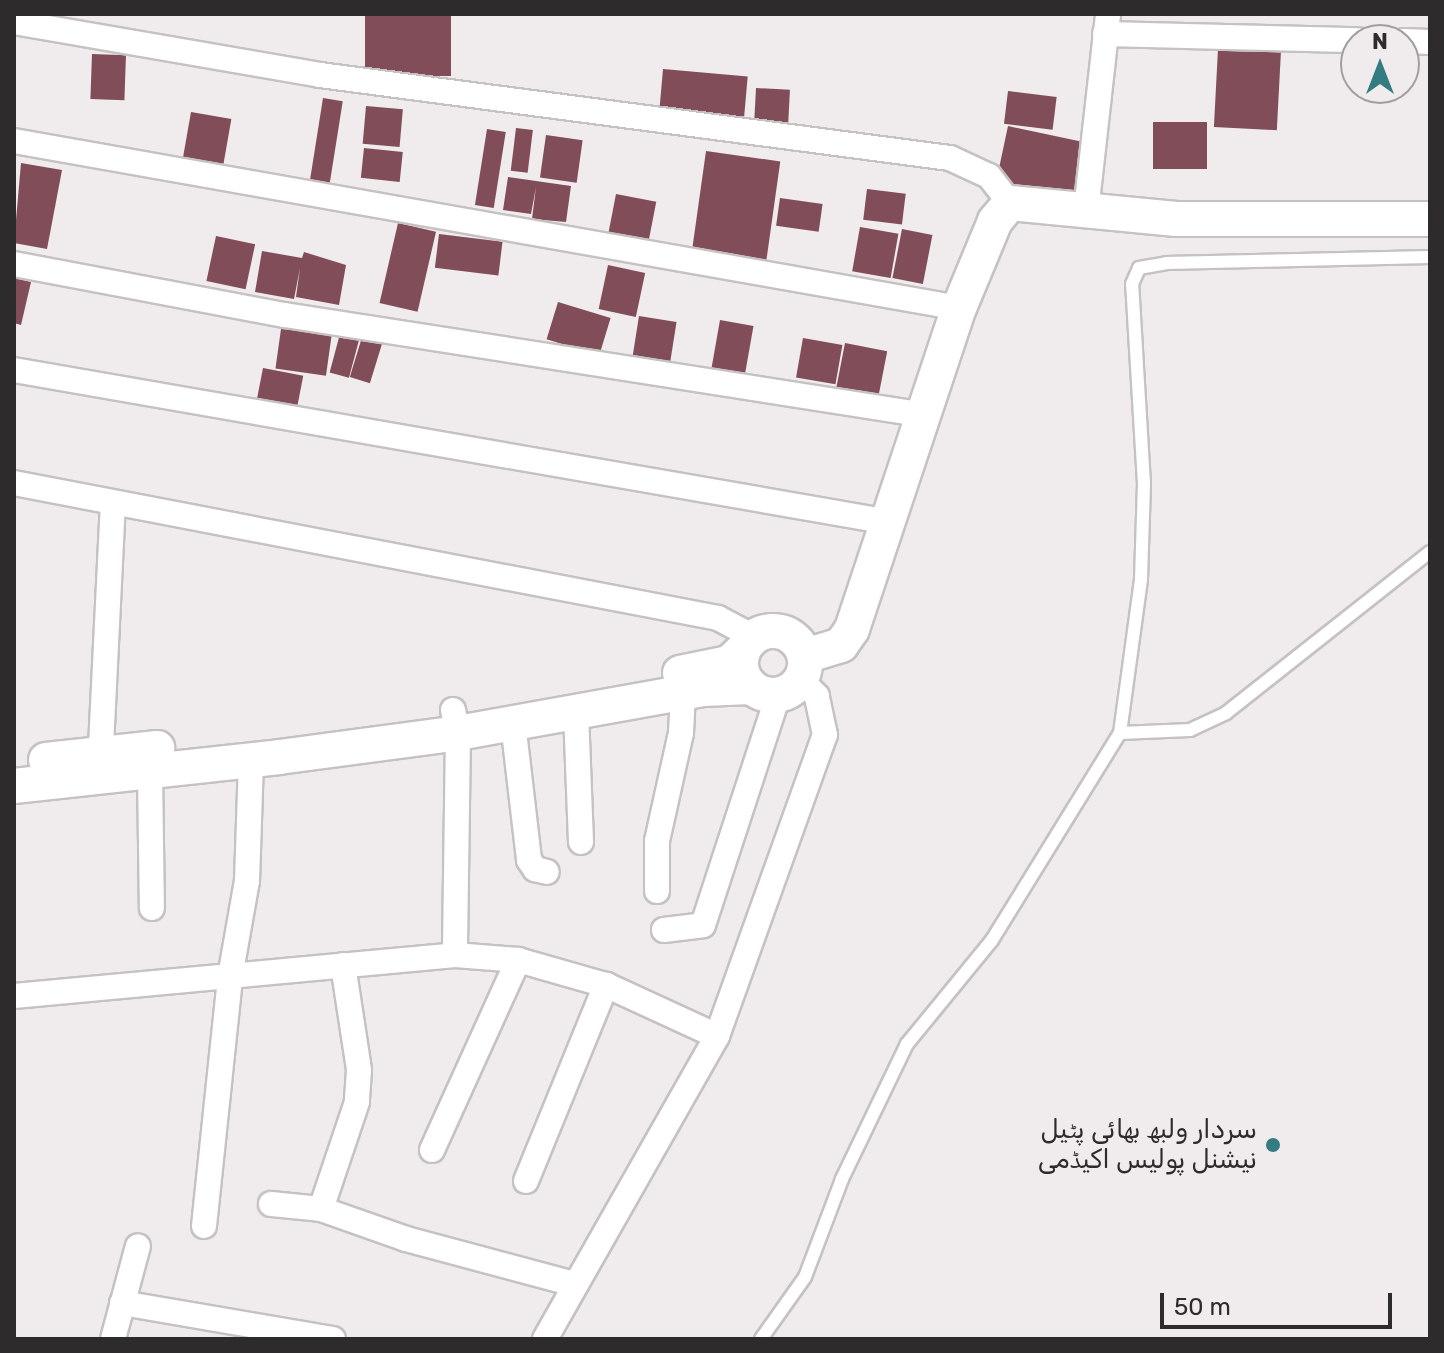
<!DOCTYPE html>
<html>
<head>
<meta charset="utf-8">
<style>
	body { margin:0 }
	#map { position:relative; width:1444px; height:1353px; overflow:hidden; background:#f0ebec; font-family:Rubik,"Noto Naskh Arabic",sans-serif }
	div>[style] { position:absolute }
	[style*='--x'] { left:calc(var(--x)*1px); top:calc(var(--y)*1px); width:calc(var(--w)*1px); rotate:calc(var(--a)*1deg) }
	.building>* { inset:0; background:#804d58; transform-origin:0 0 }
	.roads { filter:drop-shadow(2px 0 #c6c1c2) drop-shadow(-2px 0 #c6c1c2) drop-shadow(0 2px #c6c1c2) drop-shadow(0 -2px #c6c1c2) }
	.lane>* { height:12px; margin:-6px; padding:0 6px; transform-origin:6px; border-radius:6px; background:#fff }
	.street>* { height:24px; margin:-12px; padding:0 12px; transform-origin:12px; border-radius:12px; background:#fff }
	.secondary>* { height:34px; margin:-17px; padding:0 17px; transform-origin:17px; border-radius:17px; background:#fff }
	.secondary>.ring { margin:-17px; padding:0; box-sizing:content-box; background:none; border:34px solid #fff; border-radius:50% }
	.dots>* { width:22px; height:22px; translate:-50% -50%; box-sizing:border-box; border:4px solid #f0ebec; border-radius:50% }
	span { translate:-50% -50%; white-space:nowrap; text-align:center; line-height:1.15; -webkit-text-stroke:8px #f0ebec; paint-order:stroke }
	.poi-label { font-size:26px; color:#2d2b2c }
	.right { translate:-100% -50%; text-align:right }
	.frame { position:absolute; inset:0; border:16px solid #2d2b2c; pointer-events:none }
	.north { position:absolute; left:1340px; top:24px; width:80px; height:80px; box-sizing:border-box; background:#f0ebec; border:2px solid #a29e9f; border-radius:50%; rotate:0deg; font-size:22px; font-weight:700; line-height:32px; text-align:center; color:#2d2b2c }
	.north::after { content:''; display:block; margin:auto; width:28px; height:36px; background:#337c81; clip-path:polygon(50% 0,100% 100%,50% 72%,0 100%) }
	.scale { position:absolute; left:1160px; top:1293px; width:232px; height:36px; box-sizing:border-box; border:4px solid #2d2b2c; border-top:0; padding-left:10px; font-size:24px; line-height:28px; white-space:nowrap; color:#2d2b2c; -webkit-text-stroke:6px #f0ebec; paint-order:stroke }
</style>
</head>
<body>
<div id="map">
	<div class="building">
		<i style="left:365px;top:14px;width:86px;height:62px"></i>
		<i style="left:1218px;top:49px;width:63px;height:78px;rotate:3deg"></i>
		<i style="left:92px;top:54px;width:34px;height:45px;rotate:2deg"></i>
		<i style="left:663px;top:69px;width:85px;height:42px;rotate:5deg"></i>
		<i style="left:756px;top:88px;width:34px;height:41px;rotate:3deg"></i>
		<i style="left:1008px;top:91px;width:49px;height:33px;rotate:7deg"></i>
		<i style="left:323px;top:98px;width:20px;height:84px;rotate:9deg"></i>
		<i style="left:366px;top:106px;width:37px;height:38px;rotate:5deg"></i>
		<i style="left:191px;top:112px;width:41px;height:57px;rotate:10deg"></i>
		<i style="left:1153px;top:122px;width:54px;height:47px"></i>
		<i style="left:1008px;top:126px;width:83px;height:59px;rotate:12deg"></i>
		<i style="left:516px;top:128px;width:17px;height:43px;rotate:7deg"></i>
		<i style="left:487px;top:129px;width:19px;height:77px;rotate:9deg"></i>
		<i style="left:546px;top:135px;width:37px;height:43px;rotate:8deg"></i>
		<i style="left:364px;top:148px;width:39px;height:30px;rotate:6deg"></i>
		<i style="left:706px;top:151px;width:75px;height:107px;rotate:8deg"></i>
		<i style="clip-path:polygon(21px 163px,62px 170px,47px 249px,14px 243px)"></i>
		<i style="clip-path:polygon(508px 177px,571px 186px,566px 222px,532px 219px,536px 187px,531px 214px,503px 210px)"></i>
		<i style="left:867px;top:189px;width:39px;height:31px;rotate:7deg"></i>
		<i style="left:616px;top:194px;width:41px;height:44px;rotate:11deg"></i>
		<i style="left:780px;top:198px;width:43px;height:28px;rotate:8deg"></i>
		<i style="left:398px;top:223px;width:39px;height:82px;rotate:13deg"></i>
		<i style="left:860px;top:227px;width:39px;height:45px;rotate:10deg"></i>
		<i style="left:902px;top:229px;width:31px;height:50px;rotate:11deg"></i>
		<i style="left:439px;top:234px;width:64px;height:34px;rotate:7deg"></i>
		<i style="left:216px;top:236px;width:40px;height:46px;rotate:12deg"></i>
		<i style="clip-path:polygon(262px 251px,302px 258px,304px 252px,346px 265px,339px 305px,296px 297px,300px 268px,294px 299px,255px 292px)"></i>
		<i style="left:608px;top:265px;width:38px;height:45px;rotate:12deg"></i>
		<i style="clip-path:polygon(14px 278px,31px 282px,21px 325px,14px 323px)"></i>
		<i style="left:558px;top:302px;width:55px;height:39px;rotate:17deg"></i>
		<i style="left:639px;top:316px;width:38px;height:44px;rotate:9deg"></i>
		<i style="left:720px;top:320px;width:34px;height:53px;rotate:10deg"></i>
		<i style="left:282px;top:322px;width:51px;height:47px;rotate:8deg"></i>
		<i style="left:341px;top:330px;width:20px;height:44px;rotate:15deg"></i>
		<i style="left:363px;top:334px;width:21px;height:45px;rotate:17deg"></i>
		<i style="left:803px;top:338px;width:40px;height:40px;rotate:10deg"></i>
		<i style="left:845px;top:343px;width:43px;height:51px;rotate:11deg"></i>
		<i style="left:263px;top:368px;width:41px;height:40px;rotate:11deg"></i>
	</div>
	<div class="roads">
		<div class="lane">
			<i style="--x:1120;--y:733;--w:70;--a:-2.5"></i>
			<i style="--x:1190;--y:730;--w:40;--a:-25"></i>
			<i style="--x:1226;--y:713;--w:260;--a:-38.3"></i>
			<i style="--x:761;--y:1339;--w:76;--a:-54.6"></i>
			<i style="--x:805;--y:1277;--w:105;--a:-69.3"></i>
			<i style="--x:842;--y:1179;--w:150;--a:-64.3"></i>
			<i style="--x:907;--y:1044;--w:134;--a:-50.7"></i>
			<i style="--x:992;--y:940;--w:243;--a:-58.3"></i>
			<i style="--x:1120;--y:733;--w:155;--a:-82.2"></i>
			<i style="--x:1141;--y:579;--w:95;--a:-88.2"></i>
			<i style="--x:1144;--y:484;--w:200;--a:-93.4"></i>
			<i style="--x:1132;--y:284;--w:17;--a:-66"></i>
			<i style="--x:1139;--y:268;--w:27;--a:-10"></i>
			<i style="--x:1166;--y:263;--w:264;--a:-1.3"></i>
		</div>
		<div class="street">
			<i style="--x:14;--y:22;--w:311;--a:9.8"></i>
			<i style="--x:320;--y:75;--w:635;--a:7.51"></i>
			<i style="--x:950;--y:158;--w:43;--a:24.8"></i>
			<i style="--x:989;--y:176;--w:34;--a:52"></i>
			<i style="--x:1105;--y:34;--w:253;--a:1.4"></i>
			<i style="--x:1404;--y:41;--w:26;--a:2"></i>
			<i style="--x:14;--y:141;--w:960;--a:10.02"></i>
			<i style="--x:1086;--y:211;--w:198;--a:-83.6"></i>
			<i style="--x:14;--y:264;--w:276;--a:10.7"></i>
			<i style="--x:285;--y:315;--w:649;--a:8.87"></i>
			<i style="--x:14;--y:370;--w:883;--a:9.85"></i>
			<i style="--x:14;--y:483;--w:717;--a:10.86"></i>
			<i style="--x:718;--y:618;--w:40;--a:28"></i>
			<i style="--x:453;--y:710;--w:24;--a:78"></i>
			<i style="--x:458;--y:733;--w:222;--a:90.8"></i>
			<i style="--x:576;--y:712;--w:130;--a:87.8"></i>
			<i style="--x:513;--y:723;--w:138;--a:83.3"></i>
			<i style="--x:529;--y:860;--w:11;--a:56"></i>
			<i style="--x:535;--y:869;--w:12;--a:14"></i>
			<i style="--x:100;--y:767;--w:264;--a:-87.2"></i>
			<i style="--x:150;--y:772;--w:136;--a:89.2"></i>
			<i style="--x:657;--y:891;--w:50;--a:-90"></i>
			<i style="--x:657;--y:841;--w:111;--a:-77.5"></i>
			<i style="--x:681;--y:733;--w:40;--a:-87.1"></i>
			<i style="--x:664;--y:930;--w:39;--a:-7"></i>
			<i style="--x:703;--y:925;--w:242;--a:-71.9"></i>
			<i style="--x:343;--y:965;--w:106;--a:81.3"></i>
			<i style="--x:359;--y:1070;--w:32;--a:94"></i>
			<i style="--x:357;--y:1102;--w:113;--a:108.6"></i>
			<i style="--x:321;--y:1209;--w:90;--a:19.4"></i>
			<i style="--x:406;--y:1239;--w:174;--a:15"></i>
			<i style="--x:14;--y:996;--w:443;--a:-5.3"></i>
			<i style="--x:455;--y:955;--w:63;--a:4.5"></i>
			<i style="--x:518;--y:960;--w:91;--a:15.9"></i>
			<i style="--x:606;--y:985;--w:122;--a:24.7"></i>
			<i style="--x:432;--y:1150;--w:209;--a:-65.6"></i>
			<i style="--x:526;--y:1181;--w:212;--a:-67.8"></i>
			<i style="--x:271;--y:1204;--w:50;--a:5.7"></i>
			<i style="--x:204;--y:1226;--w:250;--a:-84"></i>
			<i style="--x:230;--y:977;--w:97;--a:-80"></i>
			<i style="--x:247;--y:881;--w:121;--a:-88.1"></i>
			<i style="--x:122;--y:1303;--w:214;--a:9.7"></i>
			<i style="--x:113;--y:1339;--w:96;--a:-75"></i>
			<i style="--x:545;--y:1339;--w:348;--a:-60.4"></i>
			<i style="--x:717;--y:1036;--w:320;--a:-70.3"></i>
			<i style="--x:825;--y:735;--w:40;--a:-102"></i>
			<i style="--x:817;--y:696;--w:23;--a:-135"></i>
		</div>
		<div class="secondary">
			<i class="ring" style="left:741px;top:631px;width:30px;height:30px"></i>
			<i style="--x:805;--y:656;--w:38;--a:-17"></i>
			<i style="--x:841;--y:645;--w:19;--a:-55"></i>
			<i style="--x:852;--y:629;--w:338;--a:-71.6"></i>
			<i style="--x:959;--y:308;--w:94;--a:-67.5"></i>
			<i style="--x:995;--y:221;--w:23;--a:-50"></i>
			<i style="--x:1010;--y:203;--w:167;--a:5.5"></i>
			<i style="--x:1176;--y:219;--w:254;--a:0"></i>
			<i style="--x:680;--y:673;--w:50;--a:-11.5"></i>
			<i style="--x:729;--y:663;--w:19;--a:-43"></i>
			<i style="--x:46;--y:760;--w:112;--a:-6.2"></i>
			<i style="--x:14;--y:786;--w:267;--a:-6.2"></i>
			<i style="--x:279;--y:757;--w:181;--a:-7.6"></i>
			<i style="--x:458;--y:733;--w:249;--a:-10.2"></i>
			<i style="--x:703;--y:689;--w:48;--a:-2.4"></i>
		</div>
	</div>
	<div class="dots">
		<i style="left:1273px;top:1145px;background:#337c81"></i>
	</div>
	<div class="poi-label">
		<span class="right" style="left:1257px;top:1145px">سردار ولبھ بھائی پٹیل<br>نیشنل پولیس اکیڈمی</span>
	</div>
	<div class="frame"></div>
	<div class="north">N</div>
	<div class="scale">50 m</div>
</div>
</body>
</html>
